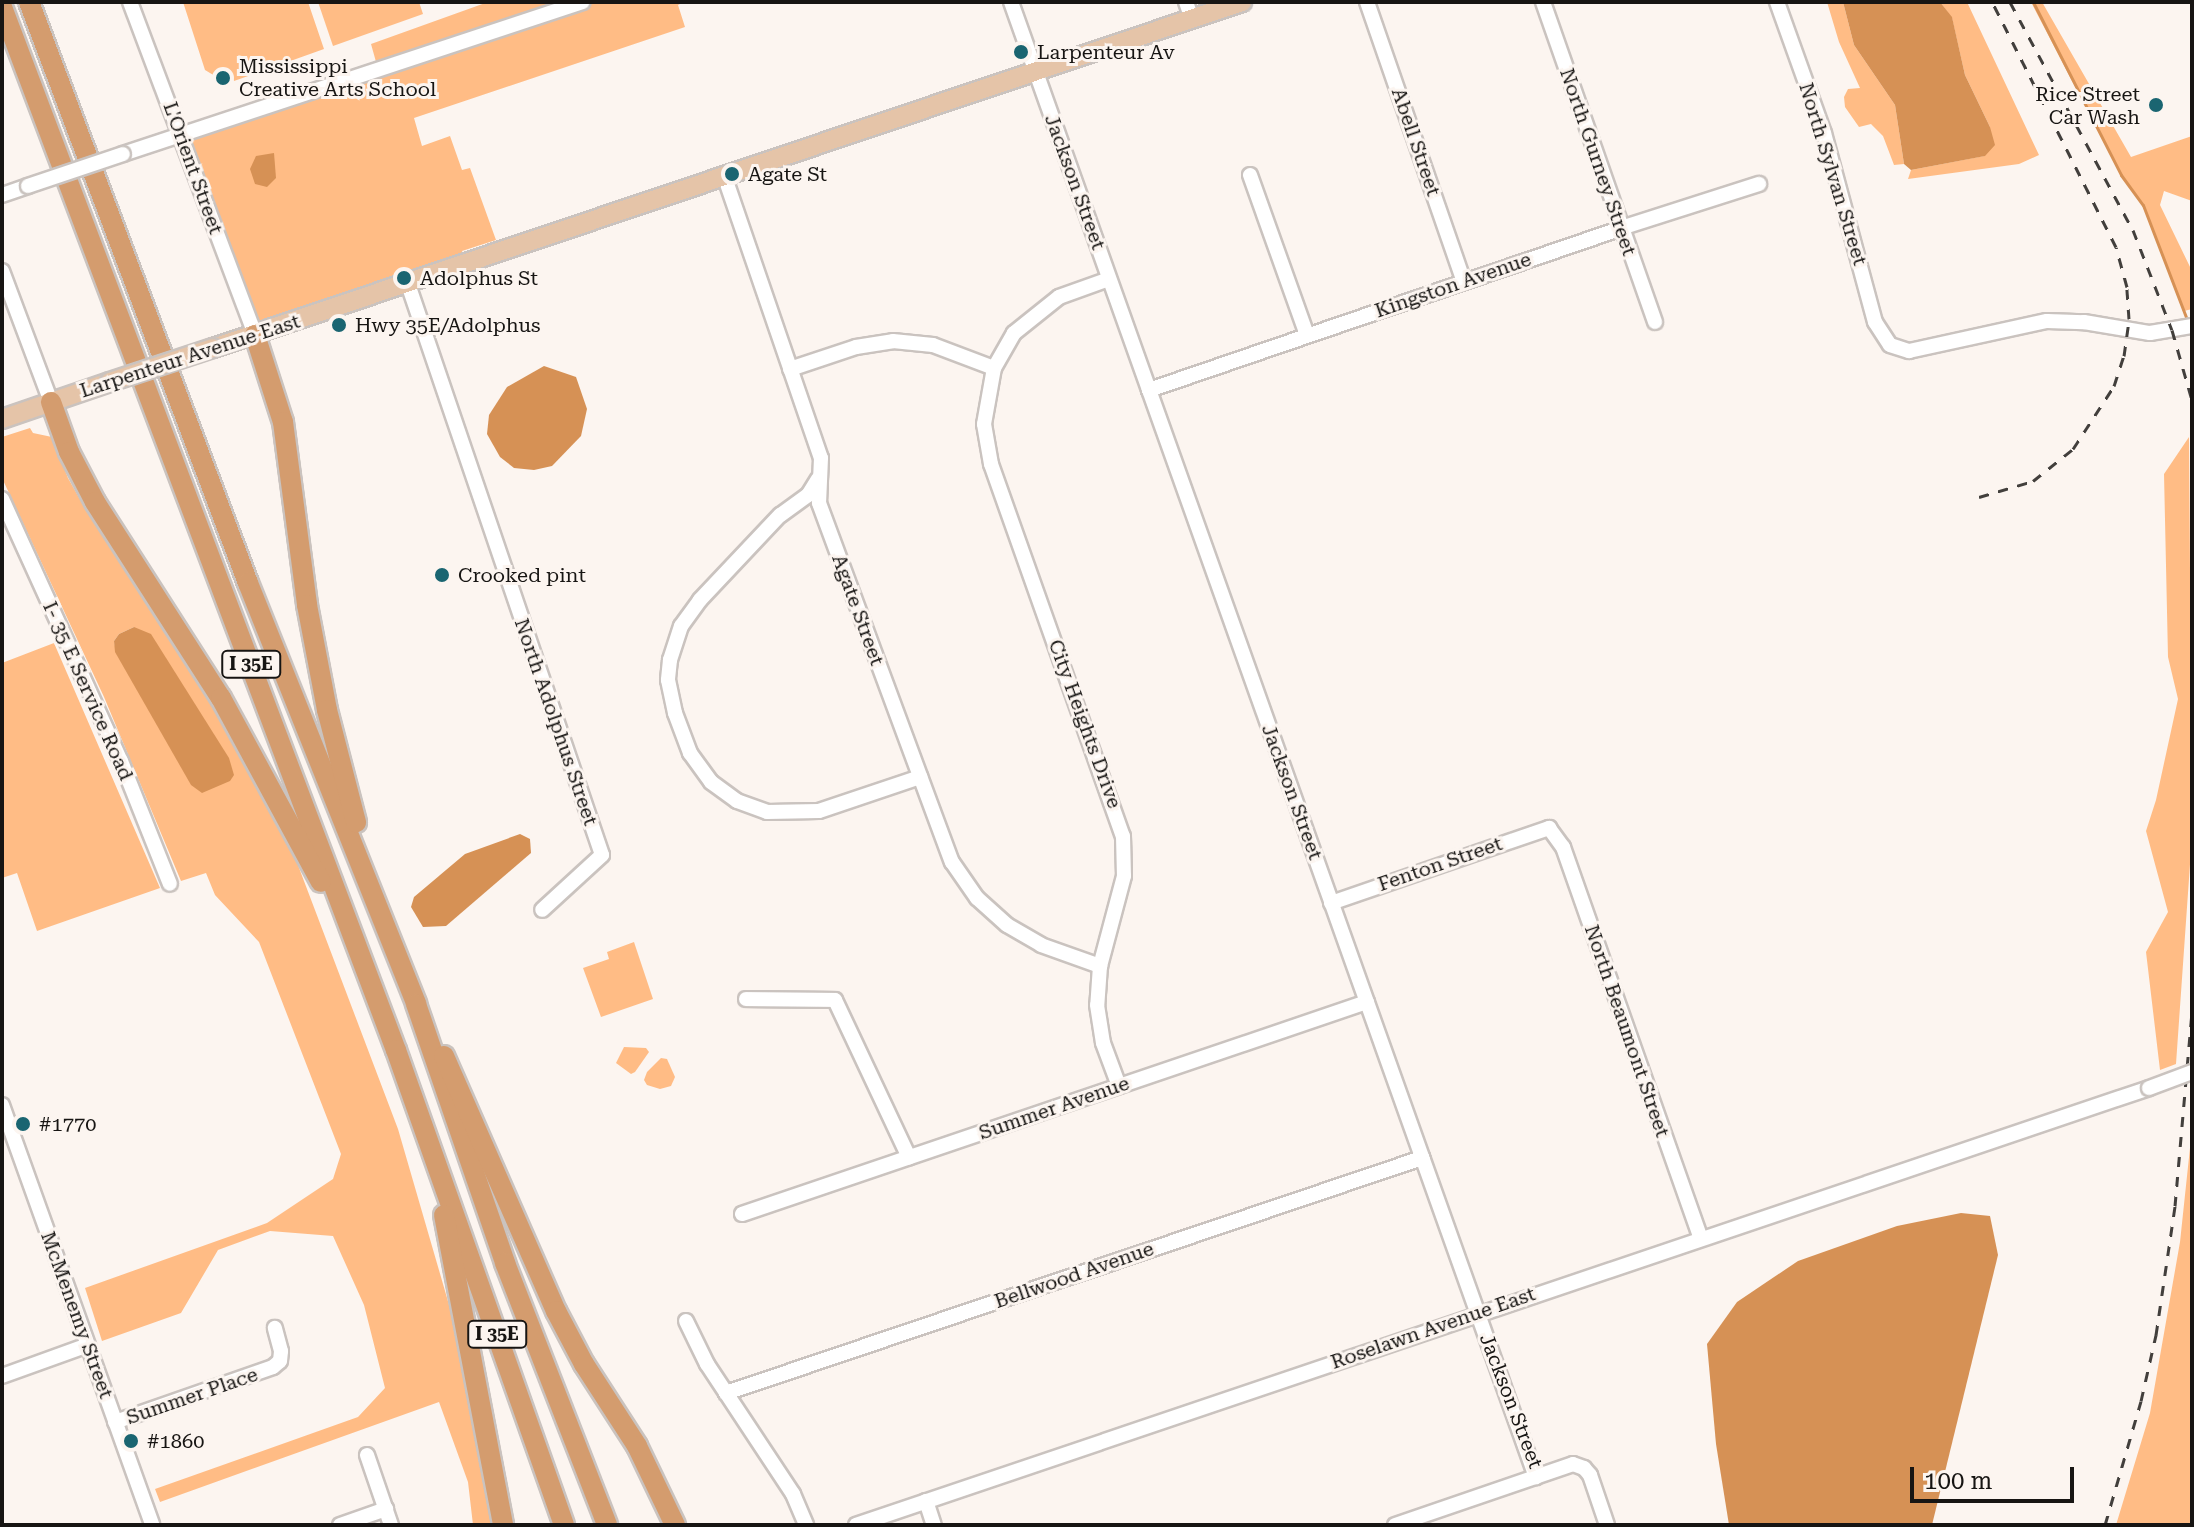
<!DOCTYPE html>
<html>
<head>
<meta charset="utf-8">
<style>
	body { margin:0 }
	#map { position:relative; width:2194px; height:1527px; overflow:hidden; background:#fcf5f0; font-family:"Roboto Serif",serif }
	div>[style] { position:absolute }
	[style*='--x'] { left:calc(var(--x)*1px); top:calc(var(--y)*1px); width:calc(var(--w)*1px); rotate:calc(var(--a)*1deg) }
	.green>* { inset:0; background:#ffbc85 }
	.water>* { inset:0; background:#d69155 }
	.stream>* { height:3px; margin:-1.5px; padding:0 1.5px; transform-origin:1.5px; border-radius:1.5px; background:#d69155 }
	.roads { filter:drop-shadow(2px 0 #cac3bf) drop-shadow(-2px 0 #cac3bf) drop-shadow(0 2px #cac3bf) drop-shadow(0 -2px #cac3bf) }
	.minor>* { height:14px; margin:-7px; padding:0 7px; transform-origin:7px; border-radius:7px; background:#fff }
	.major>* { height:18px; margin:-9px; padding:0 9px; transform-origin:9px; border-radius:9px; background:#e5c4a8 }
	.highway>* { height:20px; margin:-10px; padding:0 10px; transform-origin:10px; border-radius:10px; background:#d49c6e }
	.rail>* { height:3px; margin-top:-1.5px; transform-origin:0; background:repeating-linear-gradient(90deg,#423f3c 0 10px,transparent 0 20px) }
	.bridges { filter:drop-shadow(2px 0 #cac3bf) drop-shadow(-2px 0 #cac3bf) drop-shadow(0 2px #cac3bf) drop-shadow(0 -2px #cac3bf) }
	.minor-bridge>* { height:14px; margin:-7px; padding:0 7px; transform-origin:7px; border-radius:7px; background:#fff }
	.major-bridge>* { height:18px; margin:-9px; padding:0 9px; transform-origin:9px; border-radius:9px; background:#e5c4a8 }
	.dots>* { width:22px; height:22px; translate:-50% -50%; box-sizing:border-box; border:4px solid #fcf5f0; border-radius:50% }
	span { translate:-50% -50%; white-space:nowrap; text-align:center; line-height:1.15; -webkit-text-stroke:6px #fcf5f0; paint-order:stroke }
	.shield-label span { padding:2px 6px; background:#fcf5f0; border:2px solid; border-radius:6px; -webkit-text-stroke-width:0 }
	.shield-label { font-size:18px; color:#171513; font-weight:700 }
	.poi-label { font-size:20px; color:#171513 }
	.left { translate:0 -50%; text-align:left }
	.right { translate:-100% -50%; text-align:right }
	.street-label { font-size:20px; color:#171513 }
	.frame { position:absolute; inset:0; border:4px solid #171513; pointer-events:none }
	.scale { position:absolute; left:1910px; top:1467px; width:164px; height:36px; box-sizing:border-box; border:4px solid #171513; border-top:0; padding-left:10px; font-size:24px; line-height:28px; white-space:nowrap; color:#171513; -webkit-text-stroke:6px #fcf5f0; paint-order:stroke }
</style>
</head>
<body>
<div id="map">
	<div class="green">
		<i style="clip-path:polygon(183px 2px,308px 2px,324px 49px,234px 81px,230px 71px,215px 76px,205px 70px)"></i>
		<i style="clip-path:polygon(318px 2px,419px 2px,423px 14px,333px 46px)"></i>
		<i style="clip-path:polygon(488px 2px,684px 2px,678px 5px,685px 27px,414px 118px,422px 146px,450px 136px,462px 170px,470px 168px,496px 240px,462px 251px,466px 265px,255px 335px,181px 135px,378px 69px,371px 44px)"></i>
		<i style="clip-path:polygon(1827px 2px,1843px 2px,1854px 45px,1895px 105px,1904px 164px,1894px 165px,1883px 136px,1871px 124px,1859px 127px,1845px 107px,1844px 97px,1848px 89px,1860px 88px,1839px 42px)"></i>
		<i style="clip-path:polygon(1940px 2px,1967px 2px,2039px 155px,2019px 164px,1908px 179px,1911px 170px,1984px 156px,1990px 127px,1965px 75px,1952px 18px)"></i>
		<i style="clip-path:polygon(2031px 2px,2042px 2px,2131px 157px,2192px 136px,2192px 201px,2164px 191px,2160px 205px,2192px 271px,2192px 309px,2184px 311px,2143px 205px,2121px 175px)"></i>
		<i style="clip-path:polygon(evenodd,30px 428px,33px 433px,52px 437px,68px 478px,86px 510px,168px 624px,282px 823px,398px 1129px,452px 1315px,495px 1525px,473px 1525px,468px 1482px,439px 1402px,160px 1502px,155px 1489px,358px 1417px,385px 1388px,364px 1305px,333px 1236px,270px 1231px,218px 1250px,181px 1313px,102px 1341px,85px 1288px,267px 1223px,333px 1179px,341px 1154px,259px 942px,215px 895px,206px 873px,181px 881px,104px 697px,2px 478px,2px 437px,30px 428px,134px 627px,140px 689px,116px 652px,114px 641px,119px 634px,134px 627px)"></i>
		<i style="clip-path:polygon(2189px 437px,2192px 836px,2176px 1064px,2160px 1070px,2146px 952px,2168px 912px,2146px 831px,2156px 800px,2178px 699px,2168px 657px,2164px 474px)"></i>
		<i style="clip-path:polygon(54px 643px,160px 888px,37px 931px,17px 873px,2px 878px,2px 663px)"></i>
		<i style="clip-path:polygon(634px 942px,653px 999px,601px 1017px,583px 968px,609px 959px,607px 952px)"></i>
		<i style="clip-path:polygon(624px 1047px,646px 1048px,649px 1052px,635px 1072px,631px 1074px,616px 1063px)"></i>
		<i style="clip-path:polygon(661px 1058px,667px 1059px,675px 1077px,671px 1086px,660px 1089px,647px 1085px,644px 1080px,647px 1072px)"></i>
		<i style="clip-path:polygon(2192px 1129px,2192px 1525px,2116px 1525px,2150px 1413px,2180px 1242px)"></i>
	</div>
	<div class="water">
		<i style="clip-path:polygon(1843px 2px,1940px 2px,1952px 17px,1965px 75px,1990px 127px,1995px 145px,1985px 156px,1911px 170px,1904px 164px,1895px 105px,1854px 45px)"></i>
		<i style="clip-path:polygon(274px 153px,276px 178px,267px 187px,255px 184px,250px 169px,256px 156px)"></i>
		<i style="clip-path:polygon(544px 366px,576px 377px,587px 409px,581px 436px,552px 466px,534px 470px,514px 468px,500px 457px,487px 434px,489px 415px,507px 387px)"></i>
		<i style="clip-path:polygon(134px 627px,151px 634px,229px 758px,234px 775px,230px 781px,202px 793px,191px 785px,115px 652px,114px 641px,119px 634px)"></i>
		<i style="clip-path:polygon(520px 834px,530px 839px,531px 853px,446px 926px,423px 927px,411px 907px,414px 897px,465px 854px)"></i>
		<i style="clip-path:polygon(1961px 1213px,1990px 1216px,1998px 1255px,1932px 1525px,1729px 1525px,1716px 1444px,1707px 1344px,1737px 1302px,1798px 1261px,1897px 1226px)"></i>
	</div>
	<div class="stream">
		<i style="--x:2033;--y:2;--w:194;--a:63"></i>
		<i style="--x:2121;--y:175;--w:37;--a:54"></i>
		<i style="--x:2143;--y:205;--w:125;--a:69"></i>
	</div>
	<div class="roads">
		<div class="minor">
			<i style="--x:130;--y:2;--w:356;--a:69.4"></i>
			<i style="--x:1011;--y:2;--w:1566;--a:70.41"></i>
			<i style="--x:1186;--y:2;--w:18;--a:71"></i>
			<i style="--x:1367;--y:2;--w:296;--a:70.9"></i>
			<i style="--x:1543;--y:2;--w:339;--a:70.7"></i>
			<i style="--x:1777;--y:2;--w:139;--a:70.3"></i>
			<i style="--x:1824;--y:133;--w:196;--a:74.9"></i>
			<i style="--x:1875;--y:322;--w:27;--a:57"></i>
			<i style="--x:1890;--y:345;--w:20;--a:18"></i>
			<i style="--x:1909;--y:351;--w:141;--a:-12.3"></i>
			<i style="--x:2047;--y:321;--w:37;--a:2"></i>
			<i style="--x:2084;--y:322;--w:67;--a:9.5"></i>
			<i style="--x:2150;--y:333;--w:43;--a:-9.5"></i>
			<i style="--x:123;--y:154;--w:484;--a:-18.3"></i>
			<i style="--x:1250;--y:175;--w:170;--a:70.4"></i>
			<i style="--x:725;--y:178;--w:296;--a:71.1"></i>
			<i style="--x:821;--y:458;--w:45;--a:92.5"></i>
			<i style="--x:819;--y:503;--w:383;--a:69.7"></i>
			<i style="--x:952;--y:862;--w:44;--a:55.2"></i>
			<i style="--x:977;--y:898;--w:40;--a:42"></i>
			<i style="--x:1007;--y:925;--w:39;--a:30"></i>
			<i style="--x:1041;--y:945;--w:63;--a:19.6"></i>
			<i style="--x:2;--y:195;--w:28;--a:-19"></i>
			<i style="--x:2;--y:271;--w:140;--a:69.5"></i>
			<i style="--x:1109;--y:279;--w:53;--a:160.2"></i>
			<i style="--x:1059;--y:297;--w:58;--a:141.3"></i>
			<i style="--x:1014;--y:333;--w:40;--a:119.7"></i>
			<i style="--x:994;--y:368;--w:57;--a:100.1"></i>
			<i style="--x:984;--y:424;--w:41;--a:80.1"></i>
			<i style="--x:991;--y:464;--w:395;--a:70.5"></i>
			<i style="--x:1123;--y:836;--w:40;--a:88.6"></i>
			<i style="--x:1124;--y:876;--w:93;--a:104.9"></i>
			<i style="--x:1100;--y:966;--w:39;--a:94"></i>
			<i style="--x:1097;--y:1005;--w:38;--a:81"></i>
			<i style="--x:1103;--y:1043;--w:46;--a:69.6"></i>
			<i style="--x:408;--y:284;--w:603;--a:71.23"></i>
			<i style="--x:602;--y:855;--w:81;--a:137.5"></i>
			<i style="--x:790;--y:369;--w:70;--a:-18.4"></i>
			<i style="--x:856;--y:347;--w:37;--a:-9"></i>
			<i style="--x:893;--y:341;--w:40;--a:5.7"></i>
			<i style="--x:933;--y:345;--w:65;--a:20.7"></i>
			<i style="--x:1149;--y:390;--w:499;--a:-18.9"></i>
			<i style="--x:1621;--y:228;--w:145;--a:-17.7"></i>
			<i style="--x:818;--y:479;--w:19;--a:122"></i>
			<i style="--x:808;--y:495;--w:34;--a:144"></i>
			<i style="--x:780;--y:515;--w:117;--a:133.3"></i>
			<i style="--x:700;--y:600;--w:32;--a:126"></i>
			<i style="--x:681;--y:626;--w:36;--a:108"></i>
			<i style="--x:670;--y:660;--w:20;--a:96"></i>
			<i style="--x:668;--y:680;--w:34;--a:78"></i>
			<i style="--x:675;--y:713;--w:43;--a:69.4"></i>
			<i style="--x:690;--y:753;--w:36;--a:54"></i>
			<i style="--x:711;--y:782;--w:32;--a:36"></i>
			<i style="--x:737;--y:801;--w:32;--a:20"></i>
			<i style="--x:767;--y:812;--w:52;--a:-1.1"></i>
			<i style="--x:819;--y:811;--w:107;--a:-18.6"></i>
			<i style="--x:2;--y:499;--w:288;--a:65.6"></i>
			<i style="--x:121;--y:761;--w:132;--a:68.3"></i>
			<i style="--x:1331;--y:903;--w:231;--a:-19"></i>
			<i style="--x:1549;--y:828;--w:24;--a:54"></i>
			<i style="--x:1563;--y:847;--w:413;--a:70.6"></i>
			<i style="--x:746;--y:999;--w:89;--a:0.6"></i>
			<i style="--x:835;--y:1000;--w:174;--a:64.8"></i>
			<i style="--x:2;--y:1105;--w:446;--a:70.3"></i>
			<i style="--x:742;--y:1214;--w:660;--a:-18.74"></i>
			<i style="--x:686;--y:1321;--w:48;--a:64"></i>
			<i style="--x:707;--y:1364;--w:156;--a:56.5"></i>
			<i style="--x:793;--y:1494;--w:34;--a:67"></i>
			<i style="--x:2;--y:1376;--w:91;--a:-19.8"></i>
			<i style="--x:726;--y:1393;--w:735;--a:-18.66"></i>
			<i style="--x:115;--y:1422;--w:167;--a:-19.2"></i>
			<i style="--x:273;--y:1367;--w:9;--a:-41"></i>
			<i style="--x:280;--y:1361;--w:10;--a:-84"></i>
			<i style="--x:281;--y:1351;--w:24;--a:-105"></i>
			<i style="--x:367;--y:1455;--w:74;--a:71.1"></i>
			<i style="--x:926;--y:1501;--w:25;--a:72"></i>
			<i style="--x:340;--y:1525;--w:49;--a:-19.2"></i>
			<i style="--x:856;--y:1525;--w:1365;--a:-18.67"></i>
			<i style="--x:1395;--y:1525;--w:188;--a:-18.9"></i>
			<i style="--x:1573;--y:1464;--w:12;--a:20"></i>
			<i style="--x:1584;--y:1468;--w:9;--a:49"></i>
			<i style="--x:1590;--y:1475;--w:53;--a:71.2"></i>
		</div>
		<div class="major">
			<i style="--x:213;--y:348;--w:1086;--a:-18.59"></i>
			<i style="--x:2;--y:419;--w:114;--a:-18.9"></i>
		</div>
		<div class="highway">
			<i style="--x:29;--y:2;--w:621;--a:69.35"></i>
			<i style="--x:248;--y:583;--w:453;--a:68.2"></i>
			<i style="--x:416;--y:1004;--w:274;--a:71"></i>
			<i style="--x:505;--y:1263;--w:281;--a:68.7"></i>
			<i style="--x:2;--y:7;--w:1115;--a:69.31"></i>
			<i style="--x:396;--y:1050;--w:504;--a:70.52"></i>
			<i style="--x:255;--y:335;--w:91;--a:72.2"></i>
			<i style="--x:283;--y:422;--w:185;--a:82.5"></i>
			<i style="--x:307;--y:605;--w:107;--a:79.2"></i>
			<i style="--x:327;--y:710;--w:116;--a:75.5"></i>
			<i style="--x:51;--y:402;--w:53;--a:70.2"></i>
			<i style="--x:69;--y:452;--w:56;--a:62.5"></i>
			<i style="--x:95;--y:502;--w:233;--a:57.3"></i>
			<i style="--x:221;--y:698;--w:209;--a:61.5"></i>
			<i style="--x:444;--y:1056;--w:279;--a:66.3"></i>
			<i style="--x:556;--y:1311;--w:60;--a:62.2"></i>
			<i style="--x:584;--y:1364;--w:98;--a:57.1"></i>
			<i style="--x:637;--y:1446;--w:88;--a:64.3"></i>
			<i style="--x:444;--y:1215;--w:316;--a:79.2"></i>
		</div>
	</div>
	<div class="rail">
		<i style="--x:2010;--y:2;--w:259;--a:61.7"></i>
		<i style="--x:2133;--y:230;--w:107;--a:68.7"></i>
		<i style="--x:2172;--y:330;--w:73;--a:74.1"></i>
		<i style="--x:1979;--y:497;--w:56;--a:-16.5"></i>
		<i style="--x:2033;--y:481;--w:51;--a:-38.7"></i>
		<i style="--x:2073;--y:449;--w:75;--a:-56.9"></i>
		<i style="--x:2114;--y:386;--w:32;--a:-72"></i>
		<i style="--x:2124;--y:356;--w:37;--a:-82"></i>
		<i style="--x:2129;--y:319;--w:32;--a:-94"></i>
		<i style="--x:2127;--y:287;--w:41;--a:-105.4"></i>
		<i style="--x:2116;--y:247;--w:275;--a:-116.8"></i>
		<i style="--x:2105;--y:1525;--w:129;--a:-73.8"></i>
		<i style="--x:2141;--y:1401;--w:68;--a:-77.2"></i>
		<i style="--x:2156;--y:1335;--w:130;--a:-81.6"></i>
		<i style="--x:2175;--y:1206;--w:196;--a:-85"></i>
	</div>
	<div class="bridges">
		<div class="minor-bridge">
			<i style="--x:28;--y:186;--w:100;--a:-18.6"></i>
			<i style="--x:2149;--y:1088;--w:46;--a:-20.4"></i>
		</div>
		<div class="major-bridge">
			<i style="--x:110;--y:382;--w:108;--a:-18.3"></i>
		</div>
	</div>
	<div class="dots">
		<i style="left:1021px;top:52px;background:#1a6571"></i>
		<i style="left:223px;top:78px;background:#1a6571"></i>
		<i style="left:2156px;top:105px;background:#1a6571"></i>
		<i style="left:732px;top:174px;background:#1a6571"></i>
		<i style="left:404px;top:278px;background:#1a6571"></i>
		<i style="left:339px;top:325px;background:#1a6571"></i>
		<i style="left:442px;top:575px;background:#1a6571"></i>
		<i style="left:23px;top:1124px;background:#1a6571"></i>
		<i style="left:131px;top:1441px;background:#1a6571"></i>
	</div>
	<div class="shield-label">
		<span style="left:251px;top:664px">I 35E</span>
		<span style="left:497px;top:1334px">I 35E</span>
	</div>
	<div class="poi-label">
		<span class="left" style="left:1037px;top:52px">Larpenteur Av</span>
		<span class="left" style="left:239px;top:78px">Mississippi<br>Creative Arts School</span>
		<span class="right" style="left:2140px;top:106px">Rice Street<br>Car Wash</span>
		<span class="left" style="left:748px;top:174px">Agate St</span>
		<span class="left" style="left:420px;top:278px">Adolphus St</span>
		<span class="left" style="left:355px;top:325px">Hwy 35E/Adolphus</span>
		<span class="left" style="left:458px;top:575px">Crooked pint</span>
		<span class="left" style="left:39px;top:1124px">#1770</span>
		<span class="left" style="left:147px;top:1441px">#1860</span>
	</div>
	<div class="street-label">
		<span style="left:1416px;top:142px;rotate:71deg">Abell Street</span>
		<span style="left:1598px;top:162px;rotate:71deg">North Gurney Street</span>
		<span style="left:193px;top:168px;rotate:70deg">L'Orient Street</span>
		<span style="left:1833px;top:174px;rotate:73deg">North Sylvan Street</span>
		<span style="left:1075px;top:182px;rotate:70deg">Jackson Street</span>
		<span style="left:1453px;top:285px;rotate:-19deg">Kingston Avenue</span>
		<span style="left:190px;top:356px;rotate:-18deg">Larpenteur Avenue East</span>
		<span style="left:858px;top:610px;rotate:70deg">Agate Street</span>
		<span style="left:88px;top:691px;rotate:66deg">I- 35 E Service Road</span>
		<span style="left:556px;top:722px;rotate:71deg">North Adolphus Street</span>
		<span style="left:1085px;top:724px;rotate:70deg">City Heights Drive</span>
		<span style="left:1292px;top:792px;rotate:70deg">Jackson Street</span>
		<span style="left:1440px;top:864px;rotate:-19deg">Fenton Street</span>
		<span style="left:1627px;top:1031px;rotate:71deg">North Beaumont Street</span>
		<span style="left:1054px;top:1108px;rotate:-19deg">Summer Avenue</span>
		<span style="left:1074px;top:1275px;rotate:-19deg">Bellwood Avenue</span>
		<span style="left:77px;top:1315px;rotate:70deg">McMenemy Street</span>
		<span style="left:1433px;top:1328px;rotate:-19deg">Roselawn Avenue East</span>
		<span style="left:192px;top:1396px;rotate:-19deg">Summer Place</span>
		<span style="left:1511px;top:1401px;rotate:69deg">Jackson Street</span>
	</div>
	<div class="frame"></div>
	<div class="scale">100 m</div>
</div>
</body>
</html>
